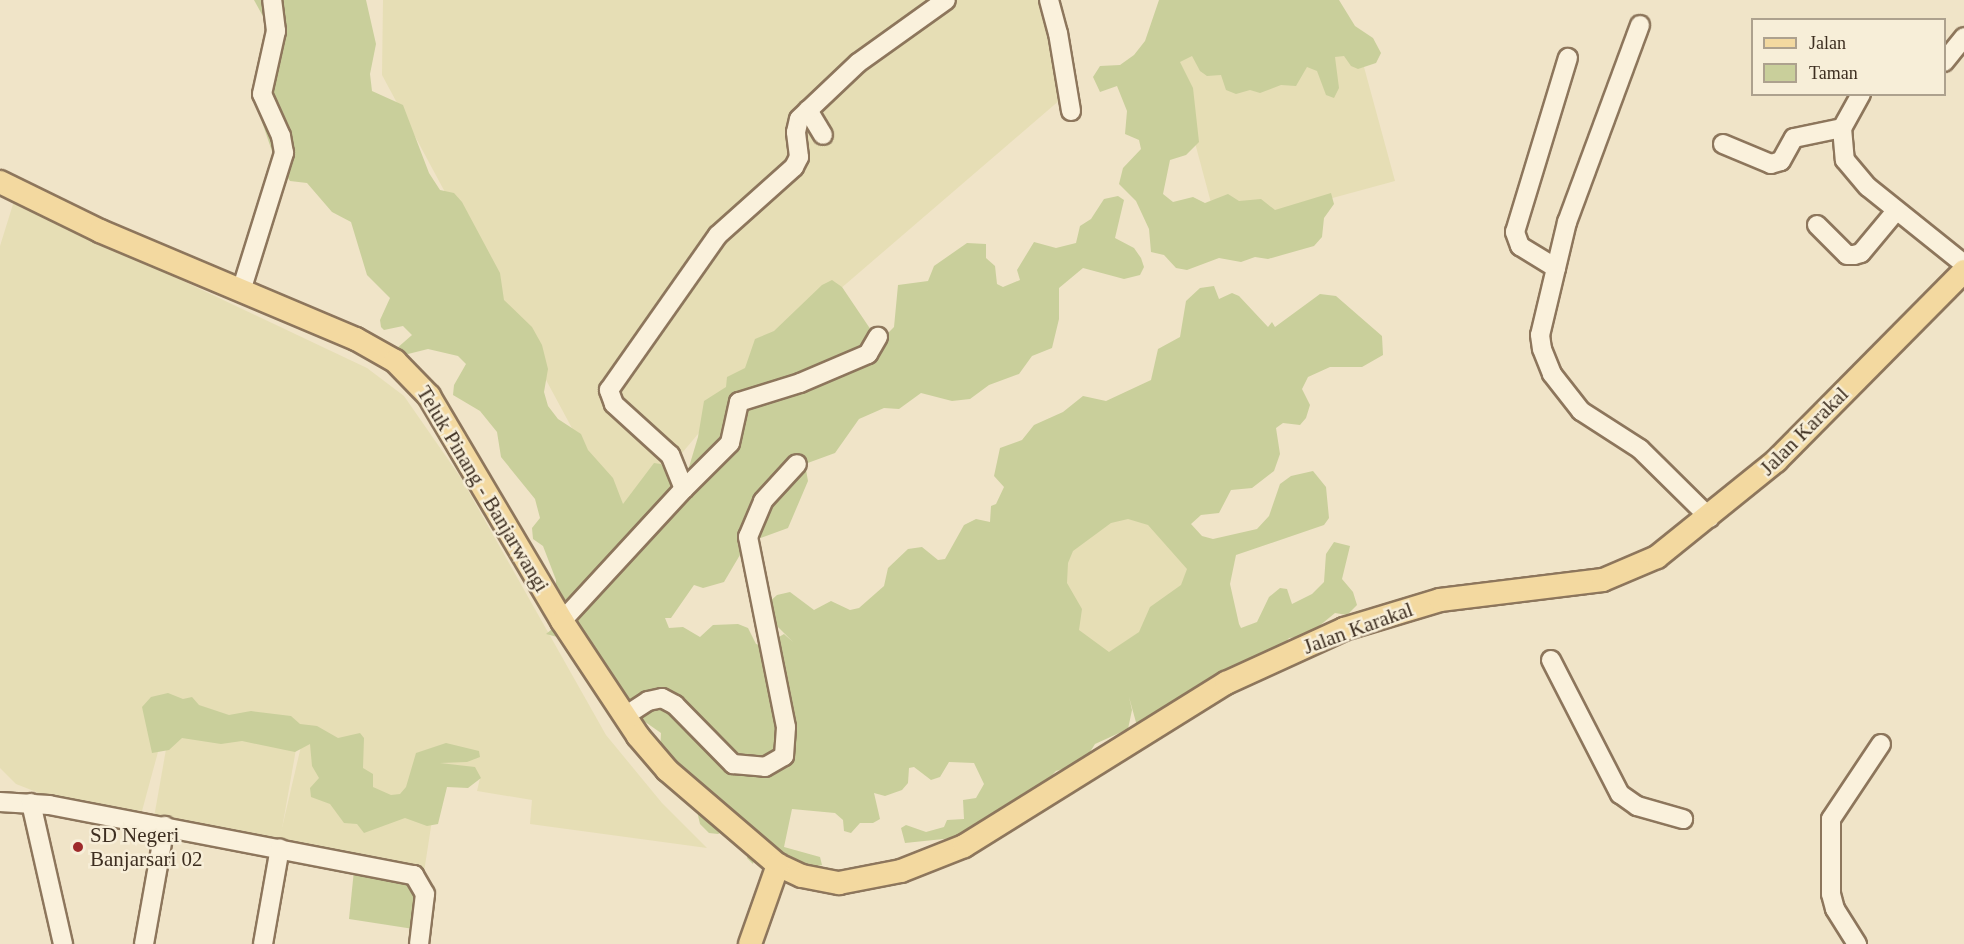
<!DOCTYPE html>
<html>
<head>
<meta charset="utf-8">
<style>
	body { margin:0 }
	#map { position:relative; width:1964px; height:944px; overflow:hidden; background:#f0e4c8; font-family:"Times New Roman",serif }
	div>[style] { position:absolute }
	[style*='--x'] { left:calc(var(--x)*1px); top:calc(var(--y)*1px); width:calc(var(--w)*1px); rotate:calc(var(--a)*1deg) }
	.farmland>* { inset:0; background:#e6deb5; transform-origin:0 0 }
	.green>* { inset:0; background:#c9cf9b }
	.roads { filter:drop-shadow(2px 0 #8d765c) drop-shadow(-2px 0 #8d765c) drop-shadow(0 2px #8d765c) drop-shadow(0 -2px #8d765c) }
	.minor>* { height:18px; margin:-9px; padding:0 9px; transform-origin:9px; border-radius:9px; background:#faf1dc }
	.major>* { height:22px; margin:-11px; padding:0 11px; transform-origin:11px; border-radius:11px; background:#f3d9a0 }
	.dots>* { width:16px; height:16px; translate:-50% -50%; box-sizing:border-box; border:3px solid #f7eed8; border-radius:50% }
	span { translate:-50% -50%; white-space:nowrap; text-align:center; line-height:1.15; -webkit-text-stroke:5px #f7eed8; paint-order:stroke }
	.street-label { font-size:21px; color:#3d2e20 }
	.poi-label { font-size:21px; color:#3d2e20 }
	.left { translate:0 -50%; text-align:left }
	.legend { position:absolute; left:1751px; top:18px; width:195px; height:78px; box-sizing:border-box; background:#f7eed8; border:2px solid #ada18e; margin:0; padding:8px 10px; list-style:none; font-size:18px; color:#3d2e20 }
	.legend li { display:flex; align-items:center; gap:12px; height:30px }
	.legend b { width:30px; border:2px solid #ada18e }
</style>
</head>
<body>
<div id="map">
	<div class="farmland">
		<i style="clip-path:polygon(383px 0,1042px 0,1052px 27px,1061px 99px,768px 351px,623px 523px,382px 75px)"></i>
		<i style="clip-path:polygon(1358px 45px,1395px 181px,1218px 229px,1171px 53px,1294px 62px)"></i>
		<i style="clip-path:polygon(14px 201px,367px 368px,404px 396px,461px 478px,606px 735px,662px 803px,707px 848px,530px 824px,532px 800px,477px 791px,480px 778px,439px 775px,424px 872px,278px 845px,302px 742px,168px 715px,142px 811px,62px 802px,16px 784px,0 768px,0 246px)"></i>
		<i style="clip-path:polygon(1140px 501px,1198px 582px,1150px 628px,1100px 665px,1068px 620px,1047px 569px)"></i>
		<i style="left:171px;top:721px;width:128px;height:99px;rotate:10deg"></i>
	</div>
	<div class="green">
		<i style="clip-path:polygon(evenodd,254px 0,366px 0,376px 44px,370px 74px,372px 91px,403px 105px,429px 173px,440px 190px,454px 193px,462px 202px,500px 273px,504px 300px,532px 327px,542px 345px,548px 369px,544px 392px,548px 406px,558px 419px,581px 434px,588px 450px,613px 478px,623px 504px,654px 463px,661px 464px,672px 482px,686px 477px,698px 437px,704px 401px,726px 387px,727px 377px,745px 368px,755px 339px,774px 331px,822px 285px,832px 280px,842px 287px,873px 333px,883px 338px,894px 327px,898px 285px,928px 281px,934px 266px,967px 243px,986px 244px,986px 258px,995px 266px,997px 284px,1003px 287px,1020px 280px,1017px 270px,1034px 242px,1056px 248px,1076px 243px,1080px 226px,1091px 219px,1104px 199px,1118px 196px,1124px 200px,1115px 238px,1134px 248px,1141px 258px,1144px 267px,1140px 275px,1124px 279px,1083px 268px,1059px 288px,1059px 319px,1052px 348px,1032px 356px,1019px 374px,989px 385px,970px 399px,952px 401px,921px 393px,899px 409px,884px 408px,859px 419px,835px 453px,805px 464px,808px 481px,788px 528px,747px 543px,724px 582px,703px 588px,694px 585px,671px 618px,665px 618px,669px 628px,683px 627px,700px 637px,713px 625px,738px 624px,748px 628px,756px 644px,764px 646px,784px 634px,793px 642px,769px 618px,767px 604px,777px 595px,790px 592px,814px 610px,831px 601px,850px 610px,859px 608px,884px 586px,888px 568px,908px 549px,922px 547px,938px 560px,945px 559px,964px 525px,976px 519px,990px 522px,991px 506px,996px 504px,1004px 487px,994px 476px,1000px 448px,1022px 440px,1034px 425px,1063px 412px,1083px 396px,1106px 401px,1151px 380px,1158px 349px,1180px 337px,1186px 301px,1200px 288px,1214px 286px,1219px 299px,1232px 293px,1239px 296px,1268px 327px,1272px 322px,1275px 327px,1320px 294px,1336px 296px,1382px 336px,1383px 355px,1362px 367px,1330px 367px,1308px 377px,1302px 389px,1310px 405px,1306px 418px,1300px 425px,1283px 423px,1276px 428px,1280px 454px,1274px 471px,1252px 488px,1231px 490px,1219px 513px,1201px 515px,1191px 524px,1202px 536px,1213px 539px,1257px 529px,1269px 516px,1280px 484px,1291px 476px,1313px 471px,1326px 487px,1329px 518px,1324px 525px,1236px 555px,1230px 584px,1239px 624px,1241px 628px,1257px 622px,1269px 597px,1280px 588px,1287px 589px,1292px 604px,1312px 594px,1324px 582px,1326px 554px,1334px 542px,1350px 546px,1342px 579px,1353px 592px,1357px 605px,1347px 615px,1335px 613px,1307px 636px,1289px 638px,1285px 643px,1288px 648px,1137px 726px,1129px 697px,1132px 710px,1128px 729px,1095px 744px,1083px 763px,1056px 771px,1040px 788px,1027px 791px,953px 838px,905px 843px,901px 828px,906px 825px,926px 832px,944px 827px,947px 820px,964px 819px,963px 800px,976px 798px,984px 784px,974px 763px,949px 762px,940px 777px,931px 780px,914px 767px,909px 768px,908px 783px,902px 790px,885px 796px,874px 793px,880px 819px,873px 823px,860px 823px,851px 833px,844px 831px,843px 820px,835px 813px,792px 809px,784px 847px,820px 857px,822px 865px,789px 873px,757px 851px,753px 864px,747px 858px,754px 839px,733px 826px,718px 834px,709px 833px,700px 824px,697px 811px,701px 788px,660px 753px,661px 733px,628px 710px,616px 679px,597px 673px,561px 638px,546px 634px,562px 621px,546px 594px,556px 587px,556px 580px,543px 546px,533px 539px,532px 528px,540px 518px,535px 499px,501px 457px,497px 432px,480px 411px,453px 395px,454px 385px,466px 364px,458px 356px,428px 349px,404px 355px,396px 349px,412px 335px,403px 326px,384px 330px,381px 327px,380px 320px,390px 298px,367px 275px,351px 222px,332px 212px,307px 183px,290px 181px,275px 160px,262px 122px,258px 92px,271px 31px,254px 0,1128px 519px,1148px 525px,1187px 569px,1181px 585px,1150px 607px,1139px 632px,1109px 652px,1079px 630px,1082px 609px,1067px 583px,1068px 563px,1073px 551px,1111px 523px,1128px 519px)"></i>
		<i style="clip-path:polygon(1159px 0,1339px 0,1355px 26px,1373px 38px,1381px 53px,1376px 63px,1358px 69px,1351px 66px,1344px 56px,1335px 57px,1339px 88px,1334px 98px,1326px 95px,1317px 71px,1307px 67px,1296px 86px,1281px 85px,1260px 93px,1250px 90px,1236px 94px,1226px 90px,1221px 75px,1207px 76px,1200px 71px,1192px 56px,1180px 62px,1193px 88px,1199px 142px,1186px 155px,1170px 160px,1163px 194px,1173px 202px,1193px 197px,1205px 203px,1228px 194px,1239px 201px,1261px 199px,1275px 210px,1331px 193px,1334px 204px,1324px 218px,1322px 237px,1314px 246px,1268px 259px,1255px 257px,1241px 262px,1219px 258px,1187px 270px,1176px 268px,1164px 255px,1151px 252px,1149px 229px,1136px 201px,1119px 184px,1123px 168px,1141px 149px,1139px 140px,1125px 134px,1127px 111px,1117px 86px,1100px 92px,1093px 77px,1100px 66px,1120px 65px,1134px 55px,1145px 41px)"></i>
		<i style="clip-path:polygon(168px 693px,183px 699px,192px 697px,199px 705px,229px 715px,251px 711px,291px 716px,300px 724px,317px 726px,338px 738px,360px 733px,364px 738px,363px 768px,373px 774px,373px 787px,391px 795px,400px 794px,406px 787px,416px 753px,446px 743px,479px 751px,480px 757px,467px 762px,440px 763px,475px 767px,481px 778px,468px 788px,447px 787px,438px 824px,427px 826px,405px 818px,364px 833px,357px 824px,344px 823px,330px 804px,311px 797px,310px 788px,319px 778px,312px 766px,310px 744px,295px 752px,242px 741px,221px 744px,182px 738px,169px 750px,152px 753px,142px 707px,151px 697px)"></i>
		<i style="clip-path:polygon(354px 870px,419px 885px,420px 930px,349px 919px)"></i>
	</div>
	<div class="roads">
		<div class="minor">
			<i style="--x:1049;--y:0;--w:34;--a:75"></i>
			<i style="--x:1058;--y:33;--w:79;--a:80.5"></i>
			<i style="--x:1640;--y:25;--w:210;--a:110.3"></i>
			<i style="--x:1567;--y:222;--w:116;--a:103.4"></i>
			<i style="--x:1540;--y:335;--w:14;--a:82"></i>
			<i style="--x:1542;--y:349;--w:27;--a:68"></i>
			<i style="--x:1552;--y:374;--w:47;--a:51.9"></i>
			<i style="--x:1581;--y:411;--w:70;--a:32.8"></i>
			<i style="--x:1640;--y:449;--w:98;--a:44.6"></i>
			<i style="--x:1944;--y:62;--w:32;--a:-51"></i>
			<i style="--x:1861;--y:94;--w:39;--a:119"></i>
			<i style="--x:1842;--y:128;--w:32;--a:85"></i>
			<i style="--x:1845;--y:160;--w:35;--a:50"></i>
			<i style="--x:1868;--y:187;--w:123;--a:38.7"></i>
			<i style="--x:808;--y:110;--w:29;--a:59"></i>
			<i style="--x:1723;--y:144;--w:52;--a:22.6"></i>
			<i style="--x:1771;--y:164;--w:10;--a:-17"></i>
			<i style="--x:1781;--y:161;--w:26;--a:-61"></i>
			<i style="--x:1794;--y:138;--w:49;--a:-11.8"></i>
			<i style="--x:1817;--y:225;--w:42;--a:45"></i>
			<i style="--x:1847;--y:255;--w:7;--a:0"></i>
			<i style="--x:1854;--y:255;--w:7;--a:-16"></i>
			<i style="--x:1861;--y:253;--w:55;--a:-50.2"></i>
			<i style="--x:1556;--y:268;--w:42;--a:-148.6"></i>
			<i style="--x:1520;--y:246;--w:15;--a:-110"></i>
			<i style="--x:1515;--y:232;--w:182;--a:-73.1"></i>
			<i style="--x:241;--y:291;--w:145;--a:-72.7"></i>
			<i style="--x:284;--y:153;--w:17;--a:-100"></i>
			<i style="--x:281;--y:136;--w:46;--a:-114.3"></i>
			<i style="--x:262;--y:94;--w:65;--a:-77.5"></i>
			<i style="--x:276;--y:31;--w:31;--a:-97"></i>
			<i style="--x:684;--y:489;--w:65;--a:-45"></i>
			<i style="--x:730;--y:443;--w:42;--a:-77.6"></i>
			<i style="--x:739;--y:402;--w:64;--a:-17.3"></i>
			<i style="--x:800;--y:383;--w:74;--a:-23.1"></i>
			<i style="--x:868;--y:354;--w:20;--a:-60"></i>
			<i style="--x:562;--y:621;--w:180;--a:-47.3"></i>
			<i style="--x:684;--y:489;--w:37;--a:-112"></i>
			<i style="--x:670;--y:455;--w:76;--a:-137.7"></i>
			<i style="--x:614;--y:404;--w:15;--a:-110"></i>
			<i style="--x:609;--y:390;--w:189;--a:-54.9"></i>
			<i style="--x:718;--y:235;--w:102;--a:-41.8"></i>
			<i style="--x:794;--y:167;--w:11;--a:-63"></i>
			<i style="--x:799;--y:157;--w:25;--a:-97"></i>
			<i style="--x:796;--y:132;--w:13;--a:-77"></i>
			<i style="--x:799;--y:119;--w:81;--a:-43.5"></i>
			<i style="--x:858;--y:63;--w:108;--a:-35.6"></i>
			<i style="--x:1551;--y:660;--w:151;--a:62.8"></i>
			<i style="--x:1620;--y:794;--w:21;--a:35"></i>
			<i style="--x:1637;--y:806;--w:48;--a:15.8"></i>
			<i style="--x:625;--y:716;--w:27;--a:-33"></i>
			<i style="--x:648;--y:701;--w:14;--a:-12"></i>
			<i style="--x:662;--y:698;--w:15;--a:28"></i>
			<i style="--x:675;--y:705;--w:83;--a:45.5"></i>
			<i style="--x:733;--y:764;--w:32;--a:5"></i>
			<i style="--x:765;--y:767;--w:22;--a:-30"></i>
			<i style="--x:784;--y:756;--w:29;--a:-86"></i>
			<i style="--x:786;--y:727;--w:194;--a:-101.3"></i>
			<i style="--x:748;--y:537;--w:39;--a:-67"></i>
			<i style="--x:763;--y:501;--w:50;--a:-47.4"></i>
			<i style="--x:0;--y:802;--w:49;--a:3.5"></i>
			<i style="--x:49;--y:805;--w:372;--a:10.9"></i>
			<i style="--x:414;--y:875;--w:22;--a:60"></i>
			<i style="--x:425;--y:894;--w:50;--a:96.8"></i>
			<i style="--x:31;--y:803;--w:145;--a:77.2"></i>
			<i style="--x:144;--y:944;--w:120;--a:-79.9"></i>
			<i style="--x:263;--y:944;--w:97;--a:-80"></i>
			<i style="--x:1857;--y:944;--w:41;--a:-122.2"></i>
			<i style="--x:1835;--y:909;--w:16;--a:-105"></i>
			<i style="--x:1831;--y:894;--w:75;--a:-90"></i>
			<i style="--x:1831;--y:819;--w:90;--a:-56.3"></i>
		</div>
		<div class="major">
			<i style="--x:0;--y:182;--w:111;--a:26.1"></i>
			<i style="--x:100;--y:231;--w:278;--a:22.9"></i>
			<i style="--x:356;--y:339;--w:45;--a:29.4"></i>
			<i style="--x:395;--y:361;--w:49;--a:45.8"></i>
			<i style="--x:429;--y:396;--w:261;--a:59.4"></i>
			<i style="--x:562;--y:621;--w:138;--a:56.5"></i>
			<i style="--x:638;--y:736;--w:45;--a:49.5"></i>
			<i style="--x:667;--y:770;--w:146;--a:40.6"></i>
			<i style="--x:778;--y:865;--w:26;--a:25"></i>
			<i style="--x:802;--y:876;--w:38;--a:11"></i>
			<i style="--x:839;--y:883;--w:63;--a:-11"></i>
			<i style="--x:901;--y:871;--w:68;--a:-21.6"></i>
			<i style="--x:964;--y:846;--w:309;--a:-31.9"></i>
			<i style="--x:1226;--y:683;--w:130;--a:-24.6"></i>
			<i style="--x:1344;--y:629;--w:100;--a:-16.8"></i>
			<i style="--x:1440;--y:600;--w:164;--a:-7"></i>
			<i style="--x:1603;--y:580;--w:59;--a:-23.1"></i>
			<i style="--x:1657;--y:557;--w:153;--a:-38.9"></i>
			<i style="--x:1776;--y:461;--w:267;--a:-45.3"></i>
			<i style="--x:750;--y:944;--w:84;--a:-70.5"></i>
		</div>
	</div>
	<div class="dots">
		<i style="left:78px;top:847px;background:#9e2a2b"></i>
	</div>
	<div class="street-label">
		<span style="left:1804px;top:431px;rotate:-45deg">Jalan Karakal</span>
		<span style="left:483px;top:489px;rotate:59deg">Teluk Pinang - Banjarwangi</span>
		<span style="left:1358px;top:628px;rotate:-20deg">Jalan Karakal</span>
	</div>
	<div class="poi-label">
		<span class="left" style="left:90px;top:847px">SD Negeri<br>Banjarsari 02</span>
	</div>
	<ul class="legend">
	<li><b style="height:8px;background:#f3d9a0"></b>Jalan</li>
	<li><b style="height:16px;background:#c9cf9b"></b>Taman</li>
	</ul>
</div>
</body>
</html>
